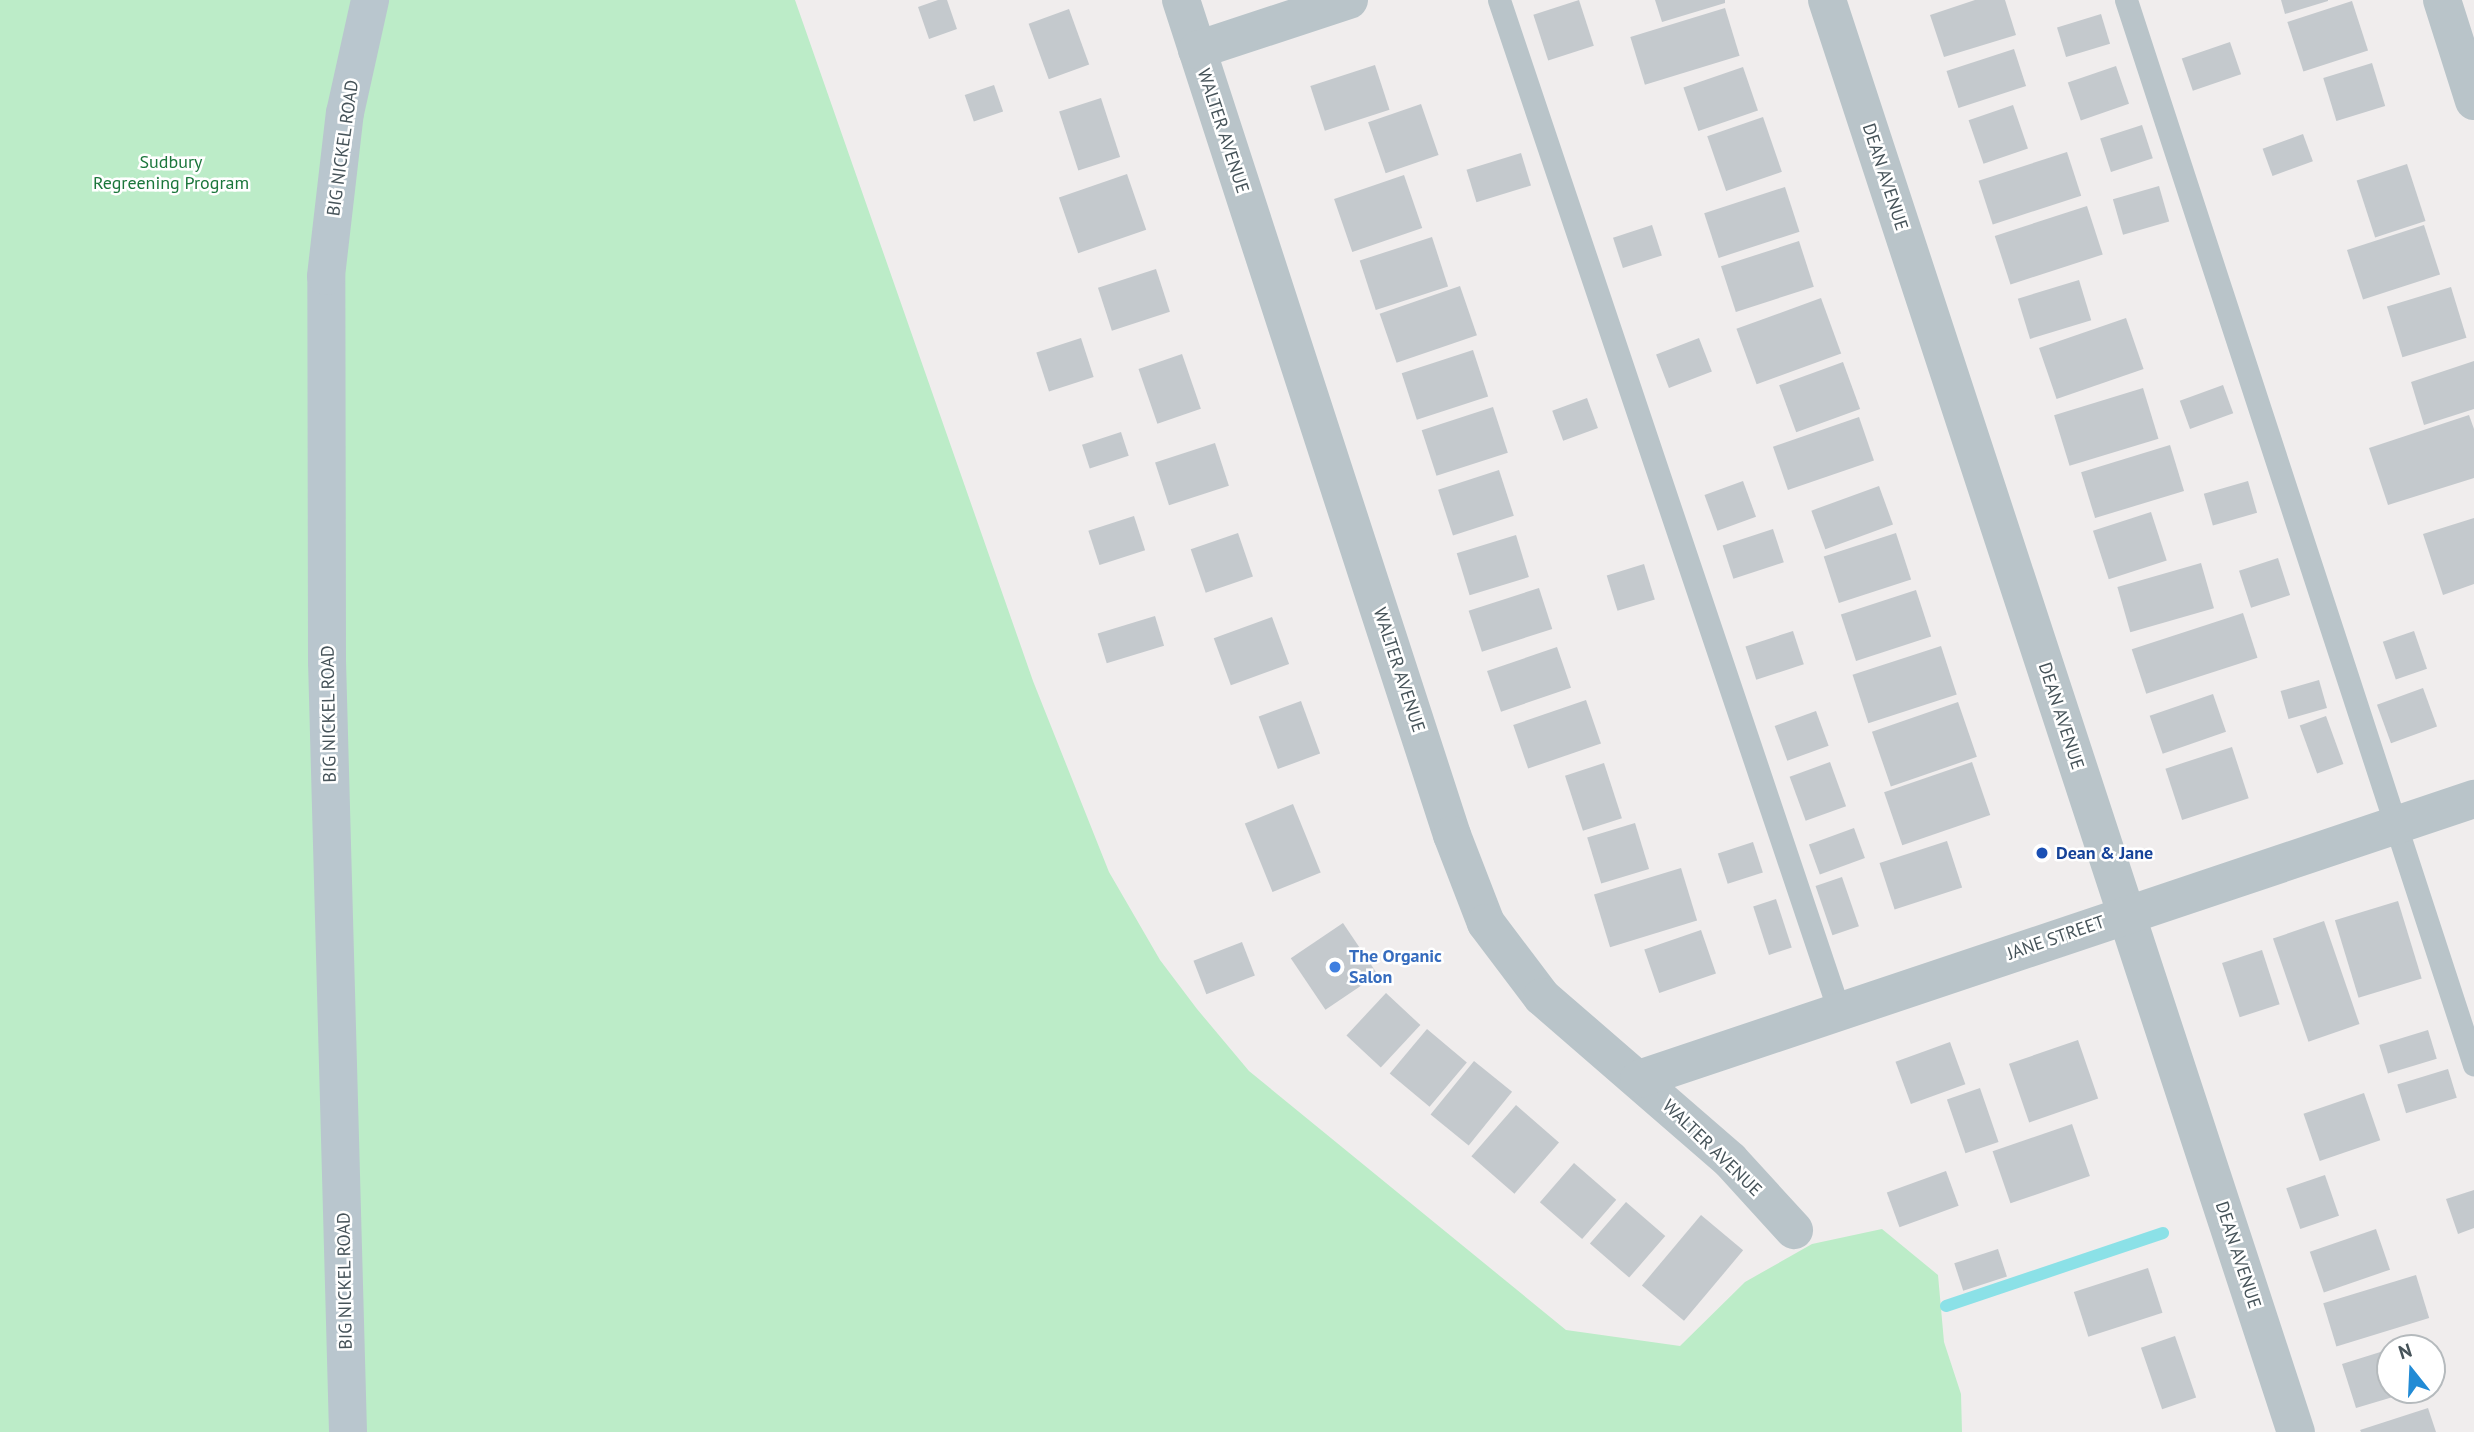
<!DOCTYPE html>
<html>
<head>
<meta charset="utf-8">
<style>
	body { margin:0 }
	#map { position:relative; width:2474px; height:1432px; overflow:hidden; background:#f0eded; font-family:"PT Sans",sans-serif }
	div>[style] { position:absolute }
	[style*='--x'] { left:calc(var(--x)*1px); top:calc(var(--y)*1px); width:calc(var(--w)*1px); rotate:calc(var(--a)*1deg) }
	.green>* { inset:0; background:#bcecc8 }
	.stream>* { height:12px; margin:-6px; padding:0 6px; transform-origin:6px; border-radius:6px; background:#8be1e7 }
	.building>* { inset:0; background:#c4c9cd; transform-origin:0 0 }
	.service>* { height:23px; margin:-11.5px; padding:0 11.5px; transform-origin:11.5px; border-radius:11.5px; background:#b9c4c9 }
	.minor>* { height:38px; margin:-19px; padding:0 19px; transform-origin:19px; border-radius:19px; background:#b9c4c9 }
	.tertiary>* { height:38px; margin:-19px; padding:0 19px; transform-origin:19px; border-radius:19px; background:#b9c4c9 }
	.secondary>* { height:38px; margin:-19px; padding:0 19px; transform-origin:19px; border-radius:19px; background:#b9c6ce }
	.dots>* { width:19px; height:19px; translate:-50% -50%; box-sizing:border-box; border:4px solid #fff; border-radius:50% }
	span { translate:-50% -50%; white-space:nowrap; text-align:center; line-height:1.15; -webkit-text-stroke:5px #fff; paint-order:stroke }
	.street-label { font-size:18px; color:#465359 }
	.park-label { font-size:18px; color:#1b763b }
	.transit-label { font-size:18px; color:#164399; font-weight:700 }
	.left { translate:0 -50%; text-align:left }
	.shop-label { font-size:18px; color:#366cbe; font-weight:700 }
	.north { position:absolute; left:2376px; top:1334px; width:70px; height:70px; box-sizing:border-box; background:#fff; border:2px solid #b5babd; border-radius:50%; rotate:342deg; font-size:19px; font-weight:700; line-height:28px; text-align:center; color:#465359 }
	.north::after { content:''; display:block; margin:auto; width:24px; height:32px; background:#228bd5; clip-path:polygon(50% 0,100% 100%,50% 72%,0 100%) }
</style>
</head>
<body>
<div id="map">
	<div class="green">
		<i style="clip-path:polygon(0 0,795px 0,1033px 681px,1109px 872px,1160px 960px,1197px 1009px,1249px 1071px,1566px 1330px,1680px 1346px,1745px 1282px,1812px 1244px,1882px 1229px,1938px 1275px,1944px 1342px,1961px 1394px,1962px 1432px,0 1432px)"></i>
	</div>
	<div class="stream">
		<i style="--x:1946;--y:1306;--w:229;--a:-18.6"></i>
	</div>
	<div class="building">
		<i style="clip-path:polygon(938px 0,947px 0,957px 29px,929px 39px,918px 7px)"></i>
		<i style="left:1579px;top:0;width:48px;height:48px;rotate:72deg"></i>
		<i style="clip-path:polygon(1655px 0,1725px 0,1725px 3px,1662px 22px)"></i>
		<i style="clip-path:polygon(1975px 0,2005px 0,2016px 35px,1944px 57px,1930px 15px)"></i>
		<i style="clip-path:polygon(2281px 0,2328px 0,2328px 1px,2285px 14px)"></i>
		<i style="left:2352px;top:1px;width:52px;height:68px;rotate:72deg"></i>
		<i style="left:1725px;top:8px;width:50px;height:99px;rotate:73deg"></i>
		<i style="left:1069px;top:9px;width:59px;height:43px;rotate:70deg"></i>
		<i style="left:2101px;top:14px;width:31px;height:46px;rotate:73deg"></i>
		<i style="left:2230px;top:42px;width:34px;height:51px;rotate:71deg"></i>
		<i style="left:2014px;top:49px;width:39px;height:71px;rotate:72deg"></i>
		<i style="left:2372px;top:63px;width:45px;height:51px;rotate:73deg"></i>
		<i style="left:1375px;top:65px;width:47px;height:68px;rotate:72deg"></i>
		<i style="left:2116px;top:66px;width:40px;height:51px;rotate:71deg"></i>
		<i style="left:1743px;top:67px;width:46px;height:63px;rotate:71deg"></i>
		<i style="left:994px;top:85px;width:28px;height:31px;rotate:71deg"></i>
		<i style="left:1101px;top:98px;width:62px;height:44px;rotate:72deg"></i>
		<i style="left:1421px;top:104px;width:54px;height:56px;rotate:71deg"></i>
		<i style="left:2013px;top:105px;width:46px;height:47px;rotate:71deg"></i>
		<i style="left:1763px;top:117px;width:58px;height:59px;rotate:71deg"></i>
		<i style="left:2142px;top:125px;width:35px;height:44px;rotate:72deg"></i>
		<i style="left:2303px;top:134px;width:29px;height:43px;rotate:70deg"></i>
		<i style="left:2067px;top:152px;width:46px;height:93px;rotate:72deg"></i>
		<i style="left:1521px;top:153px;width:34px;height:57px;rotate:73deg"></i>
		<i style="left:2407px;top:164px;width:60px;height:53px;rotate:72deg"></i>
		<i style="left:1127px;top:174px;width:59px;height:72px;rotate:71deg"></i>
		<i style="left:1404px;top:175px;width:56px;height:74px;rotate:71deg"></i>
		<i style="left:2159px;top:186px;width:37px;height:48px;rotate:74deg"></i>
		<i style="left:1785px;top:187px;width:47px;height:85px;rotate:72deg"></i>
		<i style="left:2087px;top:206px;width:51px;height:97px;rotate:72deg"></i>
		<i style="left:1652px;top:225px;width:32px;height:41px;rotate:72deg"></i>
		<i style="left:2424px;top:225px;width:52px;height:81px;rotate:72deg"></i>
		<i style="left:1432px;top:237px;width:52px;height:76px;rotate:72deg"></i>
		<i style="left:1799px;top:241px;width:48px;height:82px;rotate:72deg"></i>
		<i style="left:1156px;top:269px;width:45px;height:61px;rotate:72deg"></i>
		<i style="left:2079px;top:280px;width:42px;height:64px;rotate:73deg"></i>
		<i style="left:1460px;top:286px;width:52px;height:85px;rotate:71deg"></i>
		<i style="left:2451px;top:287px;width:53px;height:67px;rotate:73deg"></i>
		<i style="left:1821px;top:298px;width:59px;height:90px;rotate:70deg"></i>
		<i style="left:2126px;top:318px;width:54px;height:92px;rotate:71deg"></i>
		<i style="left:1081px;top:338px;width:41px;height:47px;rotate:72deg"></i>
		<i style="left:1699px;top:338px;width:36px;height:46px;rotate:69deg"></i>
		<i style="left:1473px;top:350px;width:49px;height:75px;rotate:72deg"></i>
		<i style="left:1182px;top:354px;width:58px;height:46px;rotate:71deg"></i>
		<i style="clip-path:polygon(2474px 361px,2474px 409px,2424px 425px,2411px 382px)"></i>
		<i style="left:1843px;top:362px;width:50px;height:68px;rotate:70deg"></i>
		<i style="left:2223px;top:385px;width:30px;height:46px;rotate:70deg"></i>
		<i style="left:2143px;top:388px;width:53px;height:93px;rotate:73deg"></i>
		<i style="left:1587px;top:398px;width:32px;height:37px;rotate:70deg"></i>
		<i style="left:1493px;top:407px;width:48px;height:75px;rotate:72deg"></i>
		<i style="clip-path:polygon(2469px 415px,2474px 429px,2474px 478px,2388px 505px,2369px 448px)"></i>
		<i style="left:1859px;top:417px;width:46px;height:91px;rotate:71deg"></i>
		<i style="left:1121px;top:432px;width:25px;height:41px;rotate:72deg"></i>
		<i style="left:1215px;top:443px;width:45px;height:63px;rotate:72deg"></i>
		<i style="left:2170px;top:445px;width:48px;height:93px;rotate:73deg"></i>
		<i style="left:1499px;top:470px;width:48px;height:64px;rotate:72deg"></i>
		<i style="left:1743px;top:481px;width:38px;height:41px;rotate:70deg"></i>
		<i style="left:2248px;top:481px;width:33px;height:46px;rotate:74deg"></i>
		<i style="left:1879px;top:486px;width:41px;height:72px;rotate:70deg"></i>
		<i style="left:2151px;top:512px;width:51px;height:61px;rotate:72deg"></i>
		<i style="left:1134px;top:516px;width:36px;height:48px;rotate:72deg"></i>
		<i style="clip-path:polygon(2474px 518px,2474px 584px,2443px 595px,2423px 534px)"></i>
		<i style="left:1773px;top:529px;width:35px;height:53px;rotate:72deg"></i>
		<i style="left:1238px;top:533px;width:46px;height:50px;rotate:71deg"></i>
		<i style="left:1896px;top:533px;width:49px;height:76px;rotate:72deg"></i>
		<i style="left:1516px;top:535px;width:44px;height:62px;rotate:73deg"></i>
		<i style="left:2278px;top:558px;width:39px;height:41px;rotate:72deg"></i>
		<i style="left:2201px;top:563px;width:47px;height:87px;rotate:74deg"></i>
		<i style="left:1644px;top:564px;width:37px;height:39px;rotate:73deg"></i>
		<i style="left:1539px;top:588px;width:43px;height:74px;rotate:72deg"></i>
		<i style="left:1916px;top:590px;width:49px;height:79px;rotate:72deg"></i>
		<i style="left:2243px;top:613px;width:47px;height:117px;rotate:72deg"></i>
		<i style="left:1155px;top:616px;width:31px;height:60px;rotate:73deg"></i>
		<i style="left:1272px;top:617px;width:50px;height:62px;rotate:70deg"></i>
		<i style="left:1793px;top:631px;width:35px;height:50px;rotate:72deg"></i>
		<i style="left:2414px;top:631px;width:40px;height:33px;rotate:71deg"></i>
		<i style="left:1941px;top:646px;width:51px;height:93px;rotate:72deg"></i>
		<i style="left:1557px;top:647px;width:43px;height:74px;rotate:71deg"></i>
		<i style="left:2319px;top:680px;width:29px;height:40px;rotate:74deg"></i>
		<i style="left:2423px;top:688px;width:41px;height:49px;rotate:70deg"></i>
		<i style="left:2213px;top:694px;width:40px;height:67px;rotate:71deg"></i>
		<i style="left:1586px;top:700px;width:46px;height:77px;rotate:71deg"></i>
		<i style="left:1301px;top:701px;width:56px;height:45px;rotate:70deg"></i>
		<i style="left:1958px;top:702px;width:58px;height:91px;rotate:71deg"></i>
		<i style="left:1816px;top:711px;width:37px;height:44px;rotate:70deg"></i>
		<i style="left:2326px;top:716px;width:51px;height:28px;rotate:70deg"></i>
		<i style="left:2232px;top:747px;width:54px;height:70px;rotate:72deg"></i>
		<i style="left:1830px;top:762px;width:47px;height:43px;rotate:70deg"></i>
		<i style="left:1972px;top:762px;width:56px;height:93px;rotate:71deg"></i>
		<i style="left:1604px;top:763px;width:58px;height:41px;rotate:72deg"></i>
		<i style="left:1293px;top:804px;width:74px;height:52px;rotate:68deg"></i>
		<i style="left:1635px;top:823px;width:48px;height:50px;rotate:73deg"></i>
		<i style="left:1854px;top:828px;width:32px;height:48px;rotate:70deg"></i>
		<i style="left:1947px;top:841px;width:49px;height:71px;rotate:72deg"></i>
		<i style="left:1753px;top:842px;width:32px;height:37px;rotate:72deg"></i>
		<i style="left:1681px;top:868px;width:55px;height:91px;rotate:73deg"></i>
		<i style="left:1842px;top:877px;width:52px;height:28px;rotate:71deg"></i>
		<i style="left:1776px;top:899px;width:51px;height:24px;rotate:72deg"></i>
		<i style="left:2398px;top:901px;width:81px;height:66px;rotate:73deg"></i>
		<i style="left:2324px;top:921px;width:109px;height:54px;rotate:71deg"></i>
		<i style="left:1343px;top:923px;width:62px;height:63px;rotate:56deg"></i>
		<i style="left:1701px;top:930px;width:46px;height:60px;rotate:71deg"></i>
		<i style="left:1242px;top:942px;width:36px;height:52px;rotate:69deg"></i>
		<i style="left:2262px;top:950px;width:57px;height:42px;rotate:72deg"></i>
		<i style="left:1386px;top:993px;width:47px;height:58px;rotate:43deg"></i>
		<i style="left:1427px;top:1029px;width:52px;height:58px;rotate:40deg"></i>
		<i style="left:2428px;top:1030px;width:30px;height:51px;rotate:73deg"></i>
		<i style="left:2078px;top:1040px;width:62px;height:73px;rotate:71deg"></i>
		<i style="left:1950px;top:1042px;width:45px;height:58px;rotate:70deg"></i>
		<i style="left:1474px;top:1061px;width:49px;height:69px;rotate:39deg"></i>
		<i style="left:2448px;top:1069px;width:30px;height:53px;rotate:73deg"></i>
		<i style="left:1980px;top:1088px;width:57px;height:35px;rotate:71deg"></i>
		<i style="left:2364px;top:1093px;width:50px;height:64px;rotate:71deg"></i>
		<i style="left:1516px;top:1105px;width:57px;height:68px;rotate:41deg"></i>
		<i style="left:2072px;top:1124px;width:55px;height:84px;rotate:71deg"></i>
		<i style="left:1574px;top:1163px;width:56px;height:52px;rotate:41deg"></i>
		<i style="left:1946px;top:1171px;width:37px;height:63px;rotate:70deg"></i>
		<i style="left:2325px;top:1175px;width:43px;height:41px;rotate:71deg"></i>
		<i style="clip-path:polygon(2474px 1190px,2474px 1228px,2458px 1234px,2446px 1199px)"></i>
		<i style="left:1626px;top:1202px;width:52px;height:55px;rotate:41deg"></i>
		<i style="left:1701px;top:1215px;width:55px;height:92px;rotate:40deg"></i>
		<i style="left:2376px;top:1229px;width:43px;height:70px;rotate:71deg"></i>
		<i style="left:1998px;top:1249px;width:29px;height:46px;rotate:72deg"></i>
		<i style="left:2148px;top:1268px;width:47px;height:78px;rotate:72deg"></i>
		<i style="left:2416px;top:1275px;width:45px;height:97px;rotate:73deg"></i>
		<i style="left:2175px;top:1336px;width:65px;height:36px;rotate:71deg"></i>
		<i style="clip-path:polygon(2390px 1349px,2390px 1390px,2403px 1394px,2356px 1408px,2342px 1364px)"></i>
		<i style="clip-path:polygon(2428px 1408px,2436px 1432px,2361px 1432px,2360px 1430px)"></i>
	</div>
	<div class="service">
		<i style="--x:1499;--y:0;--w:1067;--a:71.41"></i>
		<i style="--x:2126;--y:0;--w:1120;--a:71.9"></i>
	</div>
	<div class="minor">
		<i style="--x:1181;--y:0;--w:878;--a:72.02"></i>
		<i style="--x:1452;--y:835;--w:94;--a:68.9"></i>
		<i style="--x:1486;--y:923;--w:93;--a:52.9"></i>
		<i style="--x:1542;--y:997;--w:249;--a:40.9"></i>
		<i style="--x:1730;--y:1160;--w:95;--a:47.6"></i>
		<i style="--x:1827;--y:0;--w:1507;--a:71.87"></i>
		<i style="--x:1197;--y:50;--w:160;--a:-18.2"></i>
		<i style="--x:1639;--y:1079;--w:881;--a:-18.54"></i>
	</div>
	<div class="tertiary">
		<i style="--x:2442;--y:0;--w:106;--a:72.4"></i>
	</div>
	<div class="secondary">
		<i style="--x:348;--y:1432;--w:770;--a:-91.56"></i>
		<i style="--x:327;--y:662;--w:386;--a:-90.1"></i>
		<i style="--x:326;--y:276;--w:164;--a:-83.4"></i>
		<i style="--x:345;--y:113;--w:116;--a:-77.5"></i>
	</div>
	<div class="dots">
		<i style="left:2042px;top:853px;background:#1a4fb4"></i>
		<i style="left:1335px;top:967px;background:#3f7fe0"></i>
	</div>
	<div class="street-label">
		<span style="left:1223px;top:131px;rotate:72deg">WALTER AVENUE</span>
		<span style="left:343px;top:148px;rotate:-82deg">BIG NICKEL ROAD</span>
		<span style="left:1885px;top:177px;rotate:72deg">DEAN AVENUE</span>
		<span style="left:1399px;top:670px;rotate:72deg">WALTER AVENUE</span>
		<span style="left:329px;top:714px;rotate:-91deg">BIG NICKEL ROAD</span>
		<span style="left:2061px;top:716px;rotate:72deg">DEAN AVENUE</span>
		<span style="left:2056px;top:938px;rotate:-19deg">JANE STREET</span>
		<span style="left:1712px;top:1148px;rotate:44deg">WALTER AVENUE</span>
		<span style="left:2238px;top:1255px;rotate:72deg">DEAN AVENUE</span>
		<span style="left:345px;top:1281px;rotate:-91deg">BIG NICKEL ROAD</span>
	</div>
	<div class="park-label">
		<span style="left:171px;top:173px">Sudbury<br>Regreening Program</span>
	</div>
	<div class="transit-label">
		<span class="left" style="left:2056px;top:853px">Dean &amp; Jane</span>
	</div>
	<div class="shop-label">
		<span class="left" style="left:1349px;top:967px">The Organic<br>Salon</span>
	</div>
	<div class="north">N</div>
</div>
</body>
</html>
